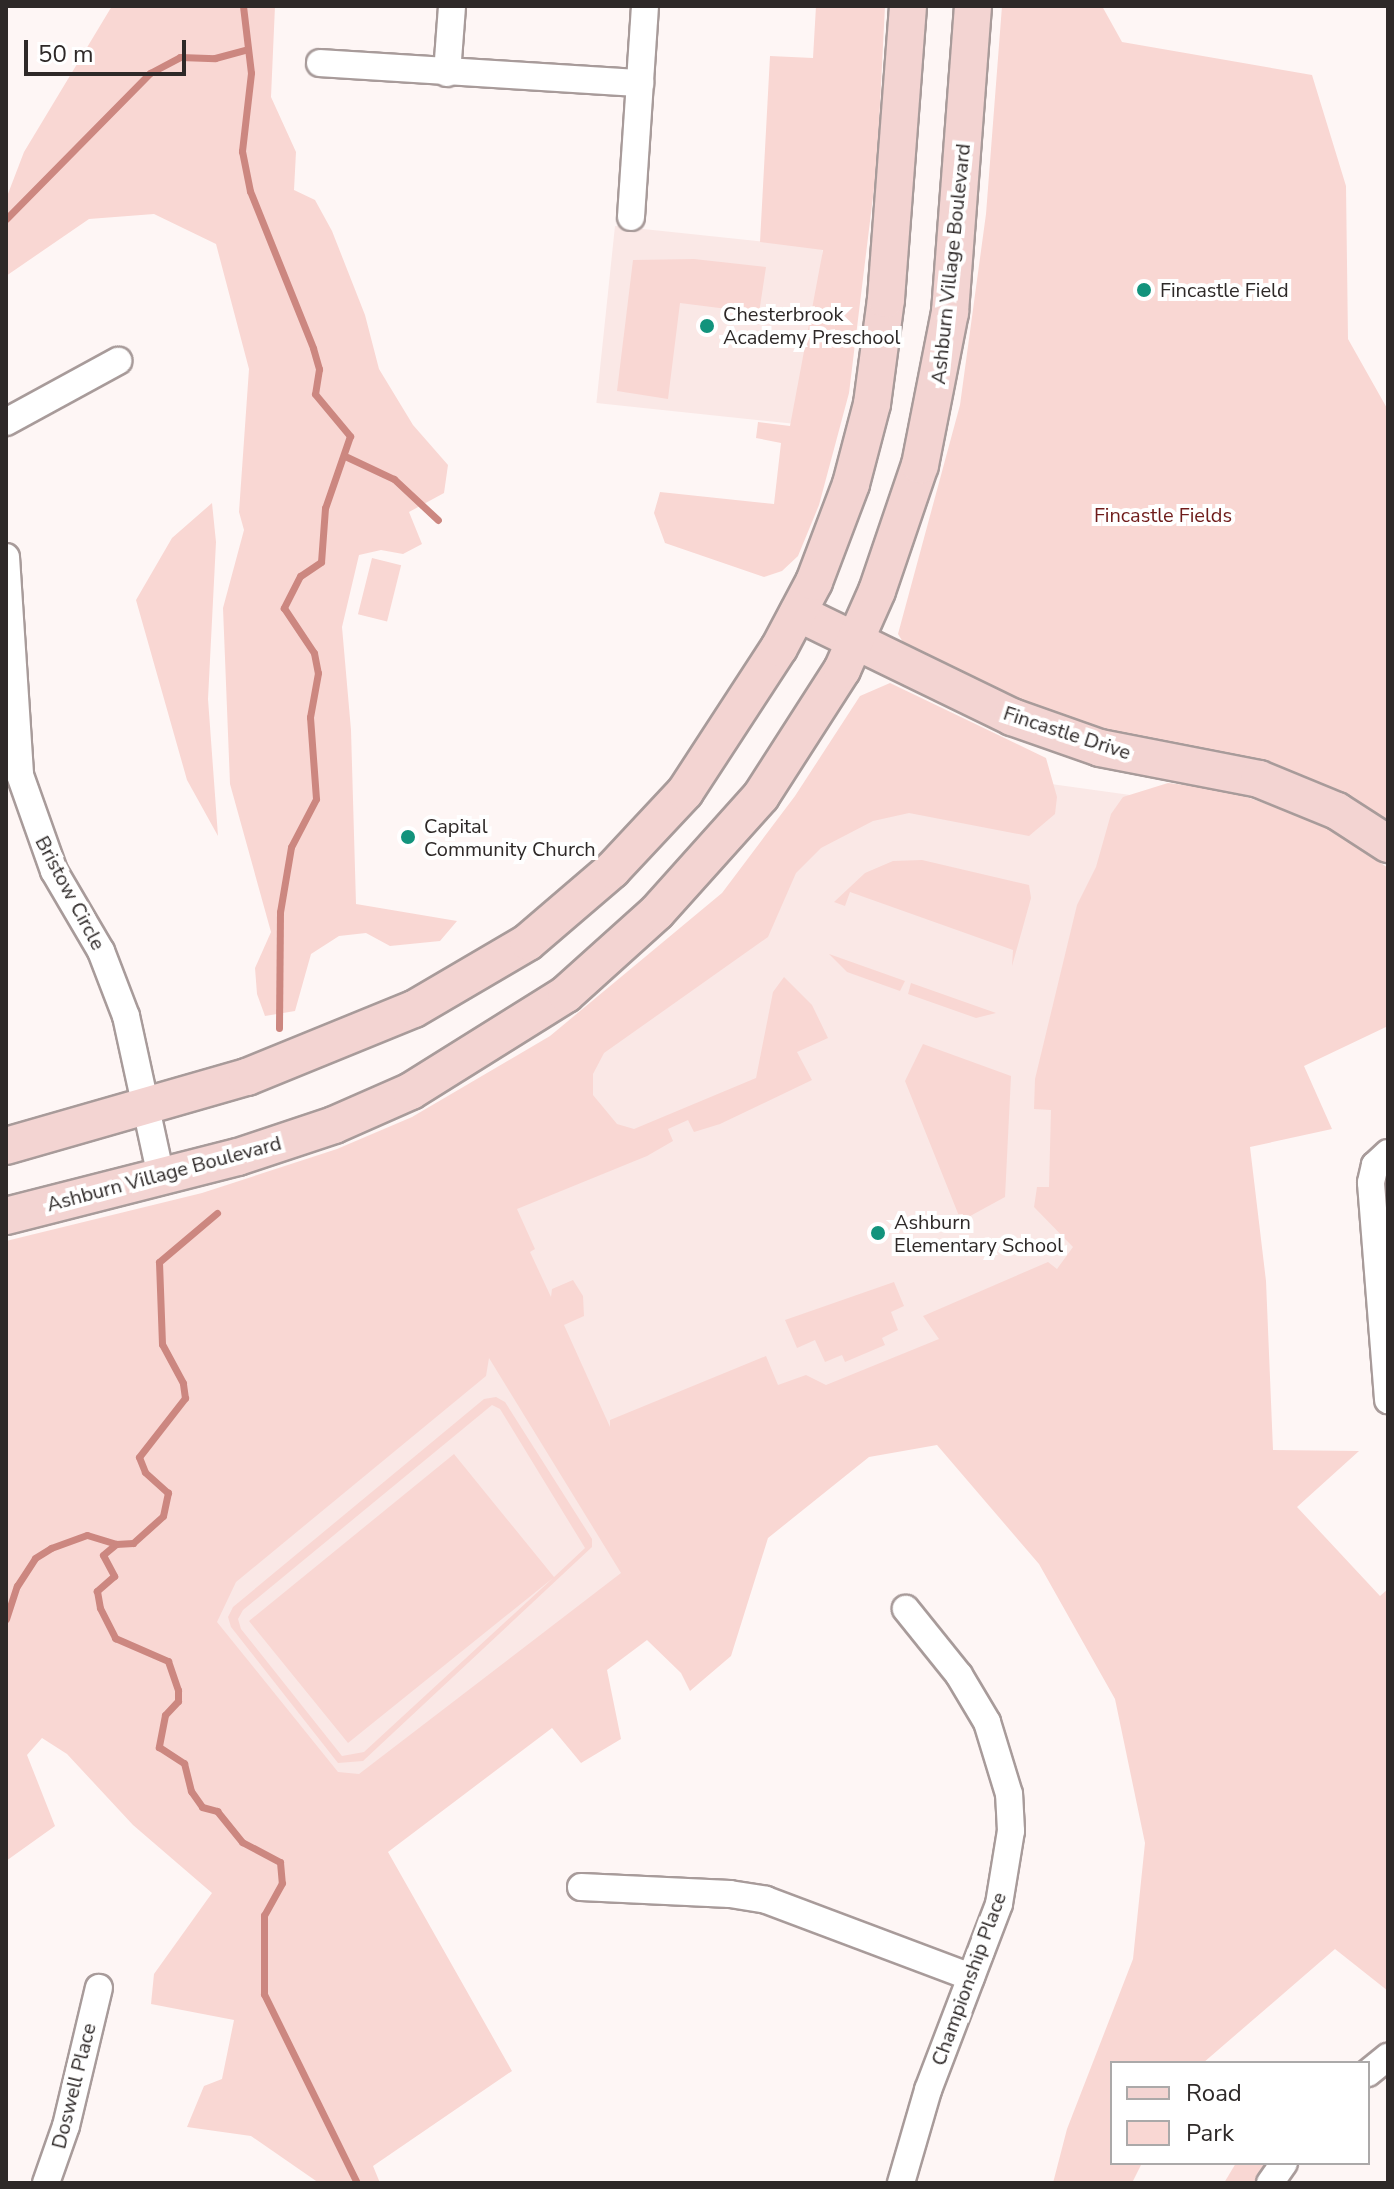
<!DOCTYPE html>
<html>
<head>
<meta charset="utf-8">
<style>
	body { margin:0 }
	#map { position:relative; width:1394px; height:2189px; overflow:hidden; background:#fef6f5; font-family:"Nunito Sans",sans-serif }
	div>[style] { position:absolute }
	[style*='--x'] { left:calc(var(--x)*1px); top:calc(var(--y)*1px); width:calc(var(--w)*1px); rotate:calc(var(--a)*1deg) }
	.built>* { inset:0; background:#fae8e6; transform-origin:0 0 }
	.green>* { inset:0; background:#f9d7d3; transform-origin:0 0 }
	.stream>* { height:7px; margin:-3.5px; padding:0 3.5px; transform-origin:3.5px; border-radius:3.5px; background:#cc8780 }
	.roads { filter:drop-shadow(2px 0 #a89b9a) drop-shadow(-2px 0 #a89b9a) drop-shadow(0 2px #a89b9a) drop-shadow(0 -2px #a89b9a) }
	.street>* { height:26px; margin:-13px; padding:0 13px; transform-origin:13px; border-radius:13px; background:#fff }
	.secondary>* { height:36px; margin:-18px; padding:0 18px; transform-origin:18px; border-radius:18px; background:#f3d4d2 }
	.dots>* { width:22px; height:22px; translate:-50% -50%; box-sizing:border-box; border:4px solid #fff; border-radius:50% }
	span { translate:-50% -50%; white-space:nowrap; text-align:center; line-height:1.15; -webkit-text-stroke:8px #fff; paint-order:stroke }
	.street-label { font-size:20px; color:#2e2928 }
	.poi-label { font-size:20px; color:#2e2928 }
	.left { translate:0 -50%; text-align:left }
	.park-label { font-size:20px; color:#6f1c1b }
	.frame { position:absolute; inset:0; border:8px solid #2e2928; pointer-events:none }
	.legend { position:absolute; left:1110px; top:2061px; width:260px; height:104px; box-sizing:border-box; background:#fff; border:2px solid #aba9a9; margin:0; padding:10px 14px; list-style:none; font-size:24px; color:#2e2928 }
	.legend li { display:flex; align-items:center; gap:16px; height:40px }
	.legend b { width:40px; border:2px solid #aba9a9 }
	.scale { position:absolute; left:24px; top:40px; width:162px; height:36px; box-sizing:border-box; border:4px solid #2e2928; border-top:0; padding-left:10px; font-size:24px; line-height:28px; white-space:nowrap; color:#2e2928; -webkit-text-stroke:6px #fff; paint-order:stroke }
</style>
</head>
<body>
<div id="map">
	<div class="built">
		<i style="left:615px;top:226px;width:209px;height:178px;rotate:6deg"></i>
		<i style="clip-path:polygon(1051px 784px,1188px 803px,1159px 1171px,1186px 1394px,924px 1394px,247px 1941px,54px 1539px,355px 1158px,601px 1022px,808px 808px)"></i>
	</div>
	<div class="green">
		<i style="clip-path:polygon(112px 6px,275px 6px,271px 97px,296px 152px,294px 190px,315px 200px,332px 231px,365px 315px,379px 369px,413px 425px,448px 465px,444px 493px,409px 512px,422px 544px,403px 554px,381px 550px,359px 555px,342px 627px,351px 730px,356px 904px,457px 921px,440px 941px,390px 946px,366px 933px,339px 936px,311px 954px,295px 1011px,265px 1016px,257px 994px,255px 968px,271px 932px,230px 784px,223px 608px,244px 530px,239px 512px,249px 369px,216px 244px,154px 214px,89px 219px,6px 276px,6px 199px,24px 152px)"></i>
		<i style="clip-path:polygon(816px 6px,885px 6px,877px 164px,849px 393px,819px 505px,798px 556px,782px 571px,764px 577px,665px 543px,654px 513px,660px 492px,774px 504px,781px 443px,756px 438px,758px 422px,790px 426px,823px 250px,760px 242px,770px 56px,813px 58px)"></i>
		<i style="clip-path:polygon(1002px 6px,1102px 6px,1122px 42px,1312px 75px,1346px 186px,1348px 339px,1388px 410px,1388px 824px,1051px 721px,909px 652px,898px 634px,960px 405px,986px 214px)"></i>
		<i style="clip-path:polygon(694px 259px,766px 267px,759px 313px,680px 303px,668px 399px,617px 391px,633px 260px)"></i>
		<i style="clip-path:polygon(212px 503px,216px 542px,208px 699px,218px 836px,187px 780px,136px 600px,172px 538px)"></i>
		<i style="left:372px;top:558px;width:30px;height:58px;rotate:14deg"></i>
		<i style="clip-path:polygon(evenodd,890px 683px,1046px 758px,1057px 797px,1055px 814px,1029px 836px,909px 813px,873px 821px,821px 848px,796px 873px,768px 937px,604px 1053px,593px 1074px,593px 1095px,617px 1124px,634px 1129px,756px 1078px,773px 992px,784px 977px,812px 1005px,828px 1038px,797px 1052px,812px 1080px,720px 1124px,694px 1132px,688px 1120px,668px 1129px,673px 1141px,647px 1156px,517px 1209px,535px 1249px,530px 1252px,551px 1297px,552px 1289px,573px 1280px,583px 1296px,584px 1316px,564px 1325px,610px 1427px,610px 1420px,766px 1356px,778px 1385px,806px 1375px,826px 1385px,939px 1339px,923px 1316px,1048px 1262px,1057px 1269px,1073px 1247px,1034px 1207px,1037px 1187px,1049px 1187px,1051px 1110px,1034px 1109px,1035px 1079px,1077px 905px,1096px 867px,1111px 814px,1123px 797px,1168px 783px,1227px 790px,1325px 825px,1388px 868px,1388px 1026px,1304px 1066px,1332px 1129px,1250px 1147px,1266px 1281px,1273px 1450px,1359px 1451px,1297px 1507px,1380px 1596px,1388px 1589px,1388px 1991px,1335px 1949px,1203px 2063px,1112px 2063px,1112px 2163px,1142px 2163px,1132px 2183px,1053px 2183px,1067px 2129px,1133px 1959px,1145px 1843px,1115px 1699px,1039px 1564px,937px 1445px,869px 1457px,768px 1538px,731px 1656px,690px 1691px,681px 1673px,647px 1640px,607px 1670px,621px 1739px,581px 1763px,552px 1728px,388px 1852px,512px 2071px,373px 2166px,380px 2183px,319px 2183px,251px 2136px,187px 2127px,204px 2086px,222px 2079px,234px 2020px,151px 2004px,154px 1974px,212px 1893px,133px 1825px,67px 1754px,42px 1738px,27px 1755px,55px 1826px,6px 1861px,6px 1241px,202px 1193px,337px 1149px,412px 1117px,550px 1036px,722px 893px,795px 796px,860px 696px,890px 683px,489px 1358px,621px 1573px,359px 1774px,338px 1772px,217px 1622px,236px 1582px,486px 1376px,489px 1358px)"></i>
		<i style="clip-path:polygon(922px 860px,1029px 885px,1031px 898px,1012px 966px,1013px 950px,850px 892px,845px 906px,834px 902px,865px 873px,893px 861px)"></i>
		<i style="clip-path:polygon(829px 954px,905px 981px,900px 991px,847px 972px)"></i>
		<i style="clip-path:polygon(911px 983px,996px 1013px,976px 1018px,908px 994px)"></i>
		<i style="clip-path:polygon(923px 1044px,1011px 1076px,1005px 1197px,961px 1221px,905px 1081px)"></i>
		<i style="clip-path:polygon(894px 1282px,904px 1306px,891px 1312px,898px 1330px,882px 1338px,885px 1345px,845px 1362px,842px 1355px,825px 1362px,815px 1340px,797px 1348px,785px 1320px)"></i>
		<i style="clip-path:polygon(evenodd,496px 1397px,505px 1402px,592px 1539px,592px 1547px,363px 1761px,338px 1763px,231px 1627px,228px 1617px,233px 1607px,484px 1399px,496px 1397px,492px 1405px,500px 1409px,585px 1548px,554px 1577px,454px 1454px,249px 1621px,348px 1743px,553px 1578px,364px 1752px,342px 1756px,241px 1629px,238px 1619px,243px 1610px,492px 1405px)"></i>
		<i style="clip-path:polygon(1236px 2163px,1261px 2163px,1291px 2183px,1224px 2183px)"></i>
	</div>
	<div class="stream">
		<i style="--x:243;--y:6;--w:67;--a:83.2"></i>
		<i style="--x:251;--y:73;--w:79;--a:96.6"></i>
		<i style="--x:242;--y:151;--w:41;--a:78.7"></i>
		<i style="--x:250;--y:191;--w:169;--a:68.1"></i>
		<i style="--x:313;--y:348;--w:22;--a:74"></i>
		<i style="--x:319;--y:369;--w:25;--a:99"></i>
		<i style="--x:315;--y:394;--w:55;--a:50.2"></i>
		<i style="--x:350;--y:436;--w:76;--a:109.1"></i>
		<i style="--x:325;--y:508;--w:54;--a:94.2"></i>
		<i style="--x:321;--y:562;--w:25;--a:146"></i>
		<i style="--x:300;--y:576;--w:36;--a:117"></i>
		<i style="--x:284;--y:608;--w:54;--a:56.3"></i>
		<i style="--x:314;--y:653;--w:20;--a:79"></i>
		<i style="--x:318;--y:673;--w:45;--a:100.3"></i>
		<i style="--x:310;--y:717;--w:82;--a:85.8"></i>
		<i style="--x:316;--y:799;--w:54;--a:117.5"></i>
		<i style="--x:291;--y:847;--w:66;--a:99.6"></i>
		<i style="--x:280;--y:912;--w:116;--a:90.5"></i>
		<i style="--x:6;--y:219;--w:205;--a:-45.4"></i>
		<i style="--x:150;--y:73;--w:34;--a:-28"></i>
		<i style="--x:180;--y:57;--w:35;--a:2"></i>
		<i style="--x:215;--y:58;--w:34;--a:-15"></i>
		<i style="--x:347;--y:457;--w:52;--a:25.1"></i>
		<i style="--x:394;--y:479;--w:60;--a:43"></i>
		<i style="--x:116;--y:1544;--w:17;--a:140"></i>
		<i style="--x:103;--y:1555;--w:24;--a:62"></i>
		<i style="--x:114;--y:1576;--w:23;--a:139"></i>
		<i style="--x:97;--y:1591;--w:17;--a:80"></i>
		<i style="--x:100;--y:1608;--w:34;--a:63"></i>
		<i style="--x:115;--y:1638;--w:58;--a:23.5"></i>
		<i style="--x:168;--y:1661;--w:31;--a:71"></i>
		<i style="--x:178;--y:1690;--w:11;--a:90"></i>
		<i style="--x:178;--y:1701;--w:19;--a:133"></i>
		<i style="--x:165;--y:1715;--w:33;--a:101"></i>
		<i style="--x:159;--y:1747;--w:30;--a:33"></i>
		<i style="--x:184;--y:1763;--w:29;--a:76"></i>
		<i style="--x:191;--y:1791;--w:19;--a:55"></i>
		<i style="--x:202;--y:1807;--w:16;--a:15"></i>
		<i style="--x:217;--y:1811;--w:40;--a:51"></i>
		<i style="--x:242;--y:1842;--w:43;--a:27.8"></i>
		<i style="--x:280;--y:1862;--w:21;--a:85"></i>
		<i style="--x:282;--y:1883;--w:37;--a:119"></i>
		<i style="--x:264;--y:1915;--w:79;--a:90"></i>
		<i style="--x:264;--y:1994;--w:211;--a:63.8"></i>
		<i style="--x:6;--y:1619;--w:35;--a:-72"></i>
		<i style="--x:17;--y:1586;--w:33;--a:-57"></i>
		<i style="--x:35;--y:1558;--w:19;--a:-32"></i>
		<i style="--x:51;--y:1548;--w:38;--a:-20"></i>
		<i style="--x:87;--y:1535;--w:30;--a:17"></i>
		<i style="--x:116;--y:1544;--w:17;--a:-3"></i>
		<i style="--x:133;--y:1543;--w:40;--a:-42"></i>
		<i style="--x:163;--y:1516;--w:24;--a:-78"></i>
		<i style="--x:168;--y:1493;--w:31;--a:-138"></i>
		<i style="--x:145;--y:1472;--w:16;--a:-112"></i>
		<i style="--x:139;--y:1457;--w:75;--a:-52.1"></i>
		<i style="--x:185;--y:1398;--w:15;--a:-98"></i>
		<i style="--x:183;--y:1383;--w:44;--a:-118.3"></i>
		<i style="--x:162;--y:1344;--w:82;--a:-92.1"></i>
		<i style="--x:159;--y:1262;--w:76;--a:-40.2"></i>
	</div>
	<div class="roads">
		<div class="street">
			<i style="--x:320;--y:63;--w:321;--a:3.6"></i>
			<i style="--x:447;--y:73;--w:67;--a:-85.7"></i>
			<i style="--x:631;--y:217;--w:211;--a:-86.2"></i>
			<i style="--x:6;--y:422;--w:128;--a:-28.6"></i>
			<i style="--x:6;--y:557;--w:218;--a:86.3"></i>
			<i style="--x:20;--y:775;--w:102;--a:70.5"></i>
			<i style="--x:54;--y:871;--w:93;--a:59.6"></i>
			<i style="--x:101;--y:951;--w:70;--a:69"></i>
			<i style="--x:126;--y:1016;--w:165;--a:77.7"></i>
			<i style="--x:1388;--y:1153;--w:18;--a:137"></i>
			<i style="--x:1375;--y:1165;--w:18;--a:103"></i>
			<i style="--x:1371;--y:1183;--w:218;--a:85.5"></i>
			<i style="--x:581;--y:1887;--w:149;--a:2.7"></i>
			<i style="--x:730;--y:1894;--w:36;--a:9"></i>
			<i style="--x:766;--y:1900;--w:219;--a:20.6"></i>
			<i style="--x:1368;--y:2073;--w:26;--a:-39"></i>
			<i style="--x:46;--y:2183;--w:60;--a:-70.7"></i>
			<i style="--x:66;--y:2126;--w:142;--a:-76.6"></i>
			<i style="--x:901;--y:2183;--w:97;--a:-73.8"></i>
			<i style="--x:928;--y:2090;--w:199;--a:-69.1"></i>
			<i style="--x:999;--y:1904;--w:74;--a:-80.7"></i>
			<i style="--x:1011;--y:1831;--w:37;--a:-93"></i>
			<i style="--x:1009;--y:1794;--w:75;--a:-107"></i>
			<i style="--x:987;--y:1722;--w:55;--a:-120.8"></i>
			<i style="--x:959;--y:1675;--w:85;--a:-128.8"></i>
			<i style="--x:1270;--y:2183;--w:24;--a:-55"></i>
		</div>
		<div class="secondary">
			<i style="--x:798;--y:613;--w:238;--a:25.9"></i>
			<i style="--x:1012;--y:717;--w:93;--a:19.4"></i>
			<i style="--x:1100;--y:748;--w:162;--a:11"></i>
			<i style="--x:1259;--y:779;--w:84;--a:22.3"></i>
			<i style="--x:1337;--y:811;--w:61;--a:32.9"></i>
			<i style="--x:6;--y:1146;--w:251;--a:-16"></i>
			<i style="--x:247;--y:1077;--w:180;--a:-22.2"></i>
			<i style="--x:414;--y:1009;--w:132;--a:-30.4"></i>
			<i style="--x:528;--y:942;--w:111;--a:-40.6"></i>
			<i style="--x:612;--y:870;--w:107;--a:-46.9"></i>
			<i style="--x:685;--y:792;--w:172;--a:-56.9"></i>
			<i style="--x:779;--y:648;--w:75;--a:-62.1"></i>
			<i style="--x:814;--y:582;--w:105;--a:-69.3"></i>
			<i style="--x:851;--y:484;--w:83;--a:-75.3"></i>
			<i style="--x:872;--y:404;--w:106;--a:-82.4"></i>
			<i style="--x:886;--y:299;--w:294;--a:-85.7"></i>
			<i style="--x:6;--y:1216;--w:239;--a:-14.3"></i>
			<i style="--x:238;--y:1157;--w:101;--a:-18.4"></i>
			<i style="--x:334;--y:1125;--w:84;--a:-23.8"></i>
			<i style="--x:411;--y:1091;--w:183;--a:-32"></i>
			<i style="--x:566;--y:994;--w:122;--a:-42"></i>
			<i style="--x:657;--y:912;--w:156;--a:-48.1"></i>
			<i style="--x:761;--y:796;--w:150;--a:-57.3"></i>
			<i style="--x:842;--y:670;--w:86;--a:-66.1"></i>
			<i style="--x:877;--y:591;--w:133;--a:-71.2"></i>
			<i style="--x:920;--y:465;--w:156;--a:-78.9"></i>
			<i style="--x:950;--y:312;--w:307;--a:-85.7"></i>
		</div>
	</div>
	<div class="dots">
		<i style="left:1144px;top:290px;background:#12937c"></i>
		<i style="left:707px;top:326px;background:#12937c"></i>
		<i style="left:408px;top:837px;background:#12937c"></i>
		<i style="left:878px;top:1233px;background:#12937c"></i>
	</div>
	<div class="street-label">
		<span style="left:951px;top:264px;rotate:-84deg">Ashburn Village Boulevard</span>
		<span style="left:1067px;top:733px;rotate:18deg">Fincastle Drive</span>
		<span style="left:70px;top:893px;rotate:62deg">Bristow Circle</span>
		<span style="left:164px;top:1174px;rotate:-15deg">Ashburn Village Boulevard</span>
		<span style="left:969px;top:1979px;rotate:-70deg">Championship Place</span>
		<span style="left:74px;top:2086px;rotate:-76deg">Doswell Place</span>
	</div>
	<div class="poi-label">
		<span class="left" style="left:1160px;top:290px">Fincastle Field</span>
		<span class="left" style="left:723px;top:326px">Chesterbrook<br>Academy Preschool</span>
		<span class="left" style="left:424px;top:838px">Capital<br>Community Church</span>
		<span class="left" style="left:894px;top:1234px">Ashburn<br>Elementary School</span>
	</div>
	<div class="park-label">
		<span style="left:1163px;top:515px">Fincastle Fields</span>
	</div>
	<div class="frame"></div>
	<ul class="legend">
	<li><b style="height:10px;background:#f3d4d2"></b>Road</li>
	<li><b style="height:22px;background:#f9d7d3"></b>Park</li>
	</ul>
	<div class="scale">50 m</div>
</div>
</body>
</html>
